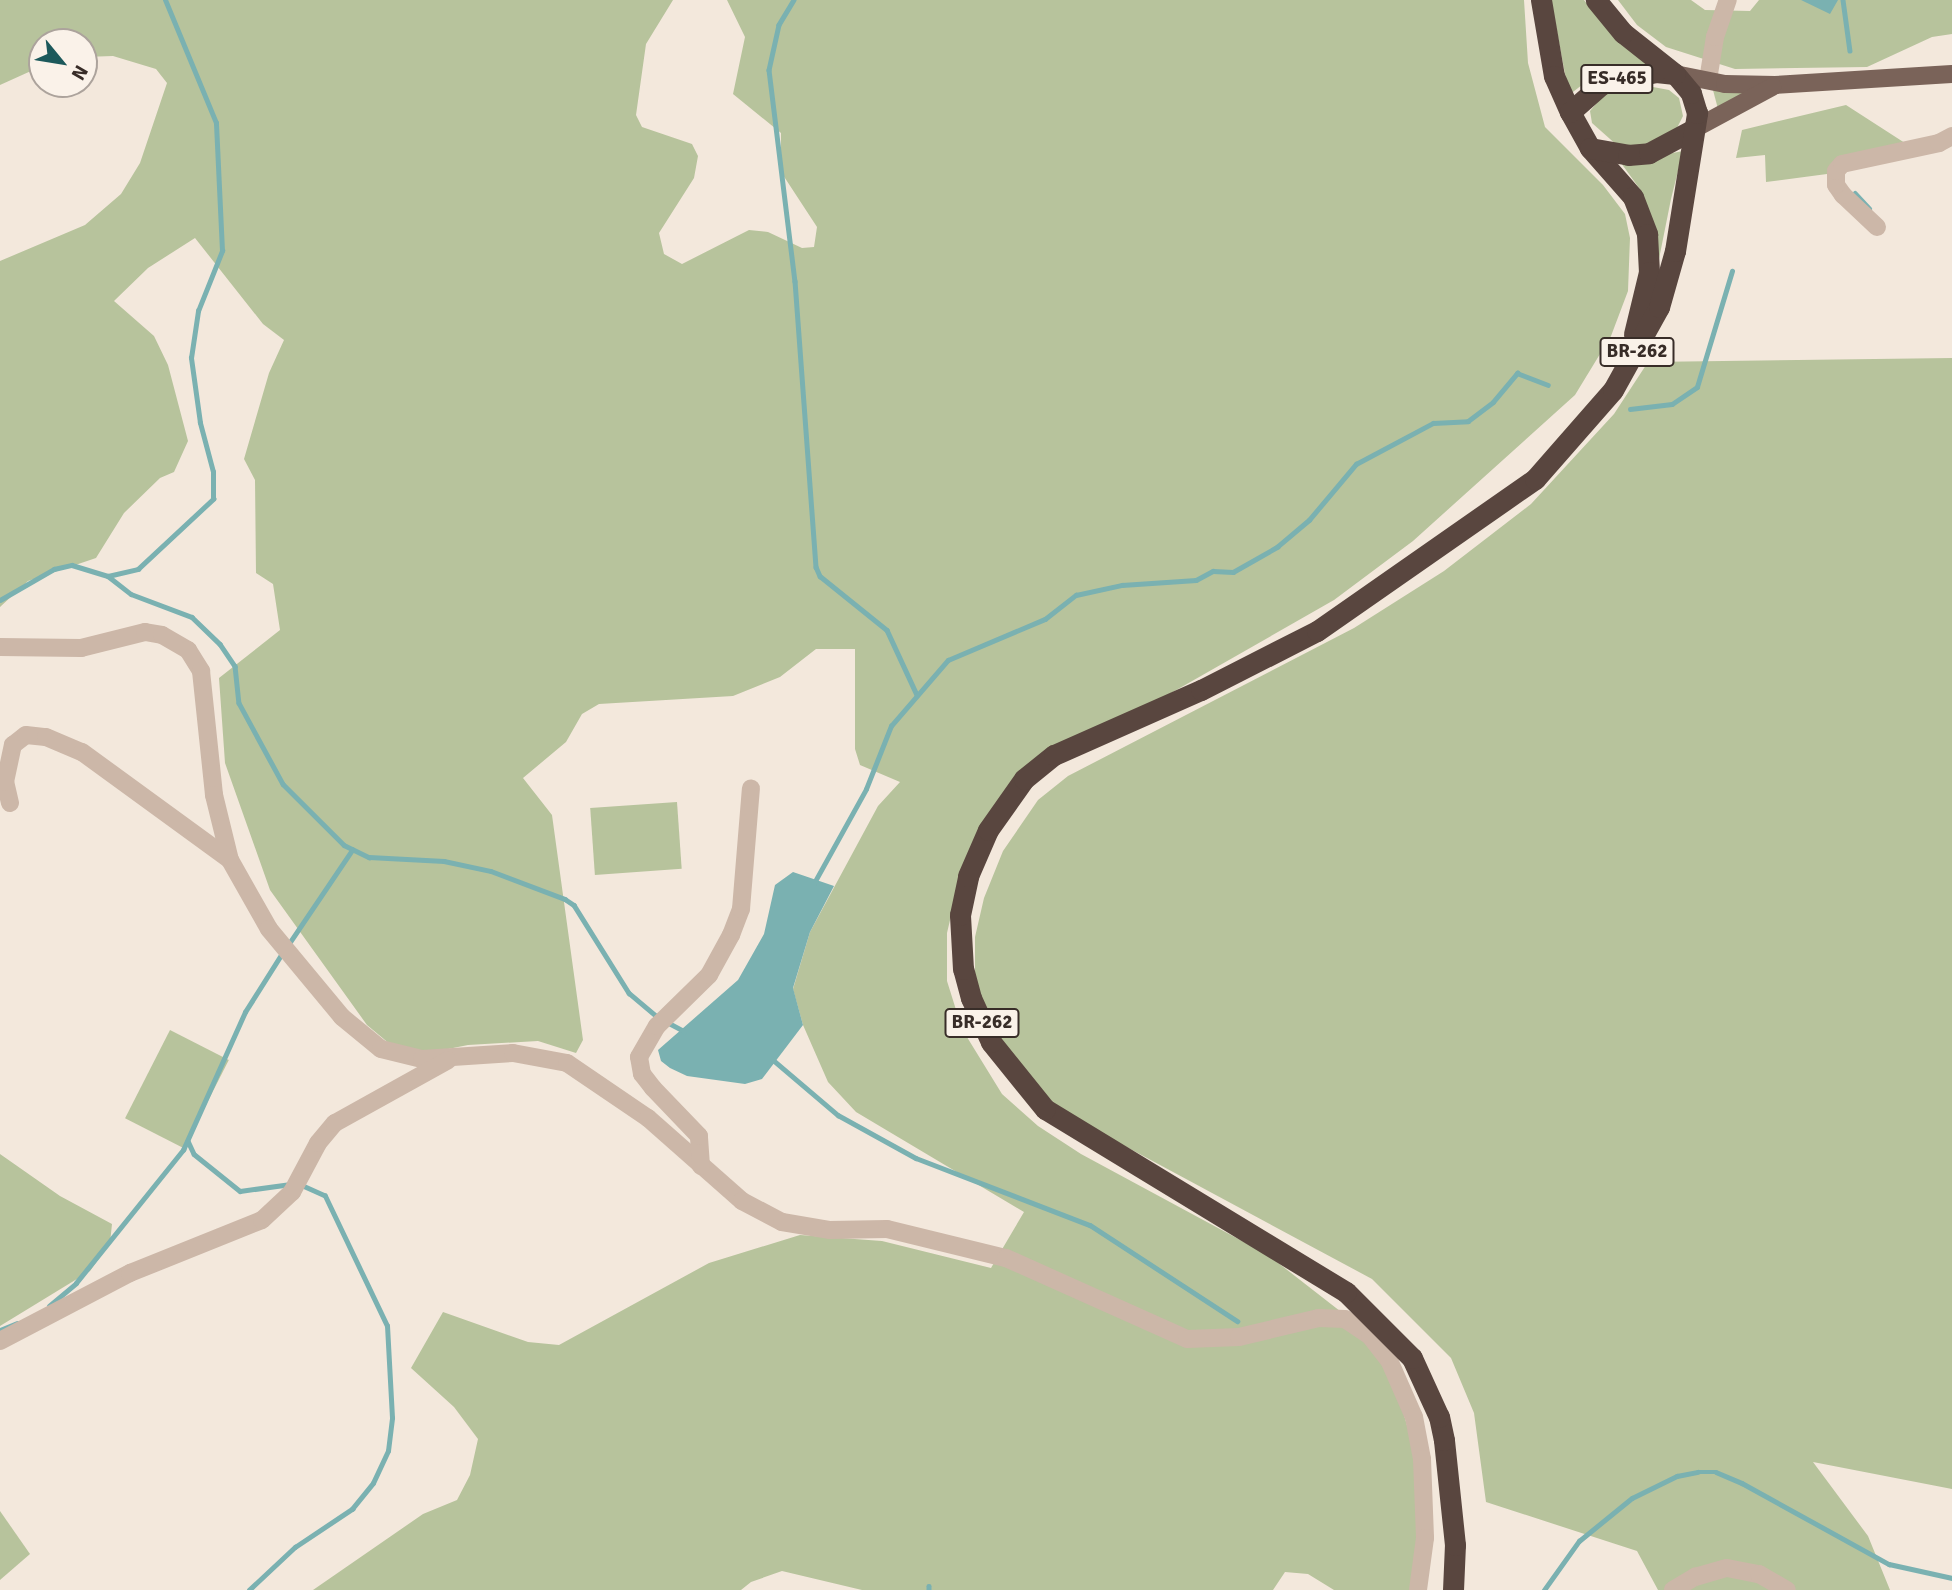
<!DOCTYPE html>
<html>
<head>
<meta charset="utf-8">
<style>
	body { margin:0 }
	#map { position:relative; width:1952px; height:1590px; overflow:hidden; background:#f3e8dc; font-family:Signika,sans-serif }
	div>[style] { position:absolute }
	[style*='--x'] { left:calc(var(--x)*1px); top:calc(var(--y)*1px); width:calc(var(--w)*1px); rotate:calc(var(--a)*1deg) }
	.green>* { inset:0; background:#b7c39c; transform-origin:0 0 }
	.water>* { inset:0; background:#7ab1b1 }
	.stream>* { height:4.5px; margin:-2.25px; padding:0 2.25px; transform-origin:2.25px; border-radius:2.25px; background:#7ab1b1 }
	.minor>* { height:18px; margin:-9px; padding:0 9px; transform-origin:9px; border-radius:9px; background:#ccb7a8 }
	.major>* { height:18px; margin:-9px; padding:0 9px; transform-origin:9px; border-radius:9px; background:#7a6359 }
	.highway>* { height:21px; margin:-10.5px; padding:0 10.5px; transform-origin:10.5px; border-radius:10.5px; background:#59463f }
	span { translate:-50% -50%; white-space:nowrap; text-align:center; line-height:1.15; -webkit-text-stroke:5px #faf2e9; paint-order:stroke }
	.shield-label span { padding:2px 5px; background:#faf2e9; border:2px solid; border-radius:5px; -webkit-text-stroke-width:0 }
	.shield-label { font-size:19px; color:#382d28; font-weight:700 }
	.north { position:absolute; left:28px; top:28px; width:70px; height:70px; box-sizing:border-box; background:#faf2e9; border:2px solid #aca39c; border-radius:50%; rotate:120deg; font-size:19px; font-weight:700; line-height:28px; text-align:center; color:#382d28 }
	.north::after { content:''; display:block; margin:auto; width:24px; height:32px; background:#1c595b; clip-path:polygon(50% 0,100% 100%,50% 72%,0 100%) }
</style>
</head>
<body>
<div id="map">
	<div class="green">
		<i style="clip-path:polygon(0 0,673px 0,646px 44px,636px 115px,642px 127px,692px 144px,698px 156px,694px 178px,659px 233px,664px 254px,682px 264px,749px 230px,768px 232px,802px 248px,814px 247px,817px 227px,781px 172px,781px 133px,733px 94px,745px 37px,727px 0,1524px 0,1528px 63px,1545px 127px,1603px 185px,1625px 214px,1630px 238px,1628px 291px,1611px 336px,1575px 395px,1413px 541px,1334px 600px,1150px 705px,1053px 752px,957px 890px,947px 933px,947px 981px,962px 1029px,1002px 1094px,1038px 1126px,1081px 1154px,1268px 1255px,1372px 1336px,1389px 1363px,1428px 1498px,1425px 1590px,1334px 1590px,1308px 1574px,1285px 1572px,1273px 1590px,862px 1590px,782px 1571px,751px 1582px,741px 1590px,313px 1590px,423px 1514px,457px 1500px,470px 1475px,478px 1439px,454px 1407px,411px 1368px,443px 1312px,528px 1342px,559px 1345px,709px 1263px,800px 1235px,882px 1241px,991px 1268px,1024px 1212px,856px 1112px,828px 1082px,803px 1025px,793px 989px,810px 932px,878px 806px,900px 782px,860px 765px,855px 749px,855px 649px,816px 649px,780px 677px,733px 696px,599px 704px,582px 714px,566px 742px,523px 778px,552px 815px,583px 1040px,576px 1053px,538px 1041px,468px 1045px,423px 1054px,391px 1045px,367px 1025px,270px 890px,225px 763px,219px 678px,280px 630px,273px 584px,256px 573px,255px 480px,244px 459px,269px 373px,284px 340px,263px 324px,195px 238px,148px 268px,114px 301px,154px 336px,168px 365px,188px 441px,174px 472px,160px 478px,124px 513px,96px 558px,28px 581px,0 607px,0 261px,85px 225px,121px 194px,140px 163px,167px 83px,156px 69px,113px 56px,84px 57px,84px 42px,42px 42px,42px 66px,0 85px)"></i>
		<i style="clip-path:polygon(1551px 0,1584px 0,1614px 37px,1653px 66px,1624px 67px,1591px 78px,1569px 95px)"></i>
		<i style="clip-path:polygon(1618px 0,1691px 0,1705px 10px,1750px 11px,1759px 0,1952px 0,1952px 34px,1932px 37px,1867px 67px,1735px 69px,1666px 47px,1637px 25px)"></i>
		<i style="clip-path:polygon(1637px 84px,1669px 90px,1679px 98px,1683px 116px,1675px 132px,1637px 147px,1619px 147px,1592px 123px,1590px 111px,1607px 91px)"></i>
		<i style="clip-path:polygon(1713px 90px,1747px 93px,1718px 109px)"></i>
		<i style="clip-path:polygon(1846px 105px,1908px 145px,1842px 172px,1766px 182px,1765px 155px,1736px 158px,1742px 130px)"></i>
		<i style="clip-path:polygon(1683px 151px,1671px 199px,1649px 309px,1651px 230px,1642px 192px,1621px 163px)"></i>
		<i style="clip-path:polygon(1952px 358px,1952px 1489px,1813px 1462px,1868px 1536px,1890px 1590px,1658px 1590px,1637px 1551px,1486px 1502px,1474px 1413px,1451px 1358px,1372px 1279px,1095px 1130px,1055px 1104px,1023px 1075px,988px 1019px,975px 977px,975px 937px,984px 898px,1003px 851px,1038px 800px,1068px 776px,1354px 628px,1444px 571px,1531px 504px,1614px 414px,1648px 362px)"></i>
		<i style="left:677px;top:802px;width:67px;height:87px;rotate:86deg"></i>
		<i style="left:170px;top:1030px;width:66px;height:99px;rotate:27deg"></i>
		<i style="clip-path:polygon(0 1154px,60px 1196px,112px 1224px,110px 1243px,90px 1271px,0 1326px)"></i>
		<i style="clip-path:polygon(0 1511px,30px 1554px,0 1580px)"></i>
	</div>
	<div class="water">
		<i style="clip-path:polygon(1801px 0,1838px 0,1830px 14px)"></i>
		<i style="clip-path:polygon(793px 872px,834px 886px,810px 932px,793px 988px,803px 1025px,762px 1079px,745px 1084px,687px 1076px,670px 1068px,661px 1061px,658px 1050px,738px 980px,764px 934px,775px 885px)"></i>
	</div>
	<div class="stream">
		<i style="--x:794;--y:0;--w:29;--a:121"></i>
		<i style="--x:779;--y:25;--w:46;--a:102.5"></i>
		<i style="--x:769;--y:70;--w:213;--a:83"></i>
		<i style="--x:795;--y:281;--w:287;--a:85.8"></i>
		<i style="--x:816;--y:567;--w:10;--a:66"></i>
		<i style="--x:820;--y:576;--w:86;--a:38.9"></i>
		<i style="--x:887;--y:630;--w:72;--a:65.2"></i>
		<i style="--x:1843;--y:0;--w:51;--a:82.2"></i>
		<i style="--x:1855;--y:193;--w:21;--a:47"></i>
		<i style="--x:1630;--y:409;--w:42;--a:-6.8"></i>
		<i style="--x:1672;--y:404;--w:30;--a:-34"></i>
		<i style="--x:1697;--y:387;--w:121;--a:-73.2"></i>
		<i style="--x:108;--y:576;--w:29;--a:38"></i>
		<i style="--x:131;--y:594;--w:65;--a:20.7"></i>
		<i style="--x:192;--y:617;--w:39;--a:44"></i>
		<i style="--x:220;--y:644;--w:27;--a:56"></i>
		<i style="--x:235;--y:666;--w:37;--a:84"></i>
		<i style="--x:239;--y:703;--w:92;--a:61.5"></i>
		<i style="--x:283;--y:784;--w:86;--a:45"></i>
		<i style="--x:344;--y:845;--w:28;--a:26"></i>
		<i style="--x:369;--y:857;--w:75;--a:3.1"></i>
		<i style="--x:444;--y:861;--w:48;--a:12"></i>
		<i style="--x:491;--y:871;--w:79;--a:20.7"></i>
		<i style="--x:565;--y:899;--w:11;--a:34"></i>
		<i style="--x:574;--y:905;--w:104;--a:58"></i>
		<i style="--x:629;--y:993;--w:39;--a:40"></i>
		<i style="--x:0;--y:600;--w:62;--a:-29.9"></i>
		<i style="--x:54;--y:569;--w:18;--a:-13"></i>
		<i style="--x:72;--y:565;--w:38;--a:17"></i>
		<i style="--x:108;--y:576;--w:31;--a:-13"></i>
		<i style="--x:138;--y:569;--w:103;--a:-43"></i>
		<i style="--x:213;--y:499;--w:27;--a:-90"></i>
		<i style="--x:213;--y:472;--w:51;--a:-104.9"></i>
		<i style="--x:200;--y:423;--w:66;--a:-97.9"></i>
		<i style="--x:191;--y:358;--w:48;--a:-81.5"></i>
		<i style="--x:198;--y:311;--w:65;--a:-68.2"></i>
		<i style="--x:222;--y:251;--w:128;--a:-92.7"></i>
		<i style="--x:216;--y:123;--w:133;--a:-112.5"></i>
		<i style="--x:814;--y:883;--w:107;--a:-61"></i>
		<i style="--x:866;--y:789;--w:68;--a:-68.4"></i>
		<i style="--x:891;--y:726;--w:87;--a:-49.2"></i>
		<i style="--x:948;--y:660;--w:105;--a:-22.9"></i>
		<i style="--x:1045;--y:619;--w:39;--a:-38"></i>
		<i style="--x:1076;--y:595;--w:47;--a:-12.3"></i>
		<i style="--x:1122;--y:585;--w:74;--a:-3.9"></i>
		<i style="--x:1196;--y:580;--w:19;--a:-28"></i>
		<i style="--x:1213;--y:571;--w:20;--a:3"></i>
		<i style="--x:1233;--y:572;--w:51;--a:-29.6"></i>
		<i style="--x:1277;--y:547;--w:42;--a:-40.2"></i>
		<i style="--x:1309;--y:520;--w:73;--a:-50"></i>
		<i style="--x:1356;--y:464;--w:87;--a:-28"></i>
		<i style="--x:1433;--y:423;--w:35;--a:-3"></i>
		<i style="--x:1468;--y:421;--w:31;--a:-37"></i>
		<i style="--x:1493;--y:402;--w:38;--a:-50"></i>
		<i style="--x:1517;--y:373;--w:33;--a:21"></i>
		<i style="--x:288;--y:945;--w:115;--a:-56"></i>
		<i style="--x:667;--y:1022;--w:19;--a:28"></i>
		<i style="--x:772;--y:1059;--w:87;--a:40.3"></i>
		<i style="--x:838;--y:1115;--w:89;--a:28.9"></i>
		<i style="--x:916;--y:1158;--w:186;--a:21.1"></i>
		<i style="--x:1090;--y:1225;--w:176;--a:33.1"></i>
		<i style="--x:188;--y:1141;--w:14;--a:65"></i>
		<i style="--x:194;--y:1154;--w:59;--a:38.8"></i>
		<i style="--x:240;--y:1191;--w:51;--a:-7.8"></i>
		<i style="--x:49;--y:1306;--w:35;--a:-40"></i>
		<i style="--x:76;--y:1283;--w:171;--a:-51.2"></i>
		<i style="--x:183;--y:1150;--w:151;--a:-65.8"></i>
		<i style="--x:245;--y:1012;--w:71;--a:-57.7"></i>
		<i style="--x:0;--y:1330;--w:18;--a:-22"></i>
		<i style="--x:929;--y:1586;--w:4;--a:90"></i>
		<i style="--x:249;--y:1590;--w:63;--a:-43.1"></i>
		<i style="--x:295;--y:1547;--w:69;--a:-33.7"></i>
		<i style="--x:352;--y:1509;--w:33;--a:-51"></i>
		<i style="--x:373;--y:1483;--w:35;--a:-65"></i>
		<i style="--x:388;--y:1451;--w:33;--a:-83"></i>
		<i style="--x:392;--y:1418;--w:92;--a:-93.1"></i>
		<i style="--x:387;--y:1326;--w:144;--a:-115.5"></i>
		<i style="--x:325;--y:1196;--w:27;--a:-156"></i>
		<i style="--x:1544;--y:1590;--w:60;--a:-54.5"></i>
		<i style="--x:1579;--y:1541;--w:68;--a:-39.1"></i>
		<i style="--x:1632;--y:1498;--w:50;--a:-26.1"></i>
		<i style="--x:1677;--y:1476;--w:21;--a:-11"></i>
		<i style="--x:1698;--y:1472;--w:18;--a:0"></i>
		<i style="--x:1716;--y:1472;--w:28;--a:23"></i>
		<i style="--x:1742;--y:1483;--w:168;--a:28.9"></i>
		<i style="--x:1889;--y:1564;--w:65;--a:12.5"></i>
	</div>
	<div class="minor">
		<i style="--x:1708;--y:80;--w:44;--a:-80.8"></i>
		<i style="--x:1715;--y:37;--w:39;--a:-71"></i>
		<i style="--x:1877;--y:227;--w:47;--a:-136.7"></i>
		<i style="--x:1843;--y:195;--w:12;--a:-125"></i>
		<i style="--x:1836;--y:185;--w:14;--a:-90"></i>
		<i style="--x:1836;--y:171;--w:9;--a:-49"></i>
		<i style="--x:1842;--y:164;--w:99;--a:-12.2"></i>
		<i style="--x:1939;--y:143;--w:15;--a:-28"></i>
		<i style="--x:0;--y:647;--w:81;--a:0.7"></i>
		<i style="--x:81;--y:648;--w:66;--a:-14"></i>
		<i style="--x:145;--y:632;--w:17;--a:10"></i>
		<i style="--x:162;--y:635;--w:30;--a:30"></i>
		<i style="--x:188;--y:650;--w:25;--a:58"></i>
		<i style="--x:201;--y:671;--w:125;--a:84"></i>
		<i style="--x:214;--y:795;--w:67;--a:76.2"></i>
		<i style="--x:230;--y:860;--w:79;--a:60.5"></i>
		<i style="--x:269;--y:929;--w:114;--a:50.3"></i>
		<i style="--x:342;--y:1017;--w:50;--a:39.4"></i>
		<i style="--x:381;--y:1049;--w:42;--a:13.7"></i>
		<i style="--x:422;--y:1059;--w:91;--a:-3.8"></i>
		<i style="--x:513;--y:1053;--w:55;--a:10.5"></i>
		<i style="--x:567;--y:1063;--w:98;--a:34.2"></i>
		<i style="--x:648;--y:1118;--w:125;--a:41.4"></i>
		<i style="--x:742;--y:1201;--w:45;--a:27.7"></i>
		<i style="--x:782;--y:1222;--w:49;--a:9.5"></i>
		<i style="--x:830;--y:1230;--w:57;--a:-1"></i>
		<i style="--x:887;--y:1229;--w:122;--a:13.7"></i>
		<i style="--x:1006;--y:1258;--w:198;--a:24.1"></i>
		<i style="--x:1187;--y:1339;--w:52;--a:-2.2"></i>
		<i style="--x:1239;--y:1337;--w:82;--a:-13.4"></i>
		<i style="--x:1319;--y:1318;--w:26;--a:2"></i>
		<i style="--x:1345;--y:1319;--w:30;--a:34"></i>
		<i style="--x:1370;--y:1336;--w:31;--a:52"></i>
		<i style="--x:1389;--y:1360;--w:62;--a:66.3"></i>
		<i style="--x:1414;--y:1417;--w:43;--a:79.2"></i>
		<i style="--x:1422;--y:1459;--w:79;--a:87.8"></i>
		<i style="--x:1425;--y:1538;--w:52;--a:97.7"></i>
		<i style="--x:10;--y:803;--w:22;--a:-103"></i>
		<i style="--x:5;--y:782;--w:38;--a:-78"></i>
		<i style="--x:13;--y:745;--w:16;--a:-38"></i>
		<i style="--x:26;--y:735;--w:20;--a:6"></i>
		<i style="--x:46;--y:737;--w:39;--a:23"></i>
		<i style="--x:82;--y:752;--w:183;--a:36.1"></i>
		<i style="--x:701;--y:1166;--w:30;--a:-94"></i>
		<i style="--x:699;--y:1136;--w:66;--a:-133.8"></i>
		<i style="--x:653;--y:1088;--w:18;--a:-128"></i>
		<i style="--x:642;--y:1074;--w:17;--a:-100"></i>
		<i style="--x:639;--y:1057;--w:36;--a:-60"></i>
		<i style="--x:657;--y:1026;--w:73;--a:-44.4"></i>
		<i style="--x:709;--y:975;--w:46;--a:-61.2"></i>
		<i style="--x:731;--y:935;--w:28;--a:-69"></i>
		<i style="--x:741;--y:909;--w:121;--a:-85.3"></i>
		<i style="--x:0;--y:1341;--w:147;--a:-27.6"></i>
		<i style="--x:130;--y:1273;--w:142;--a:-21.9"></i>
		<i style="--x:262;--y:1220;--w:41;--a:-43"></i>
		<i style="--x:292;--y:1192;--w:55;--a:-62"></i>
		<i style="--x:318;--y:1143;--w:26;--a:-50"></i>
		<i style="--x:335;--y:1123;--w:129;--a:-29.1"></i>
		<i style="--x:1673;--y:1590;--w:26;--a:-31"></i>
		<i style="--x:1695;--y:1577;--w:33;--a:-16"></i>
		<i style="--x:1727;--y:1568;--w:33;--a:11"></i>
		<i style="--x:1759;--y:1574;--w:32;--a:30"></i>
	</div>
	<div class="major">
		<i style="--x:1675;--y:74;--w:51;--a:11.3"></i>
		<i style="--x:1725;--y:84;--w:50;--a:1.1"></i>
		<i style="--x:1775;--y:85;--w:177;--a:-3.6"></i>
		<i style="--x:1694;--y:129;--w:89;--a:-28.3"></i>
	</div>
	<div class="highway">
		<i style="--x:1541;--y:0;--w:77;--a:80.3"></i>
		<i style="--x:1554;--y:76;--w:39;--a:66"></i>
		<i style="--x:1570;--y:112;--w:41;--a:60.9"></i>
		<i style="--x:1590;--y:148;--w:65;--a:48.7"></i>
		<i style="--x:1633;--y:197;--w:40;--a:69"></i>
		<i style="--x:1647;--y:234;--w:38;--a:87"></i>
		<i style="--x:1649;--y:272;--w:64;--a:103.6"></i>
		<i style="--x:1570;--y:112;--w:43;--a:-41.2"></i>
		<i style="--x:1602;--y:84;--w:55;--a:-12.5"></i>
		<i style="--x:1656;--y:72;--w:19;--a:6"></i>
		<i style="--x:1590;--y:148;--w:39;--a:10"></i>
		<i style="--x:1628;--y:155;--w:21;--a:-5"></i>
		<i style="--x:1649;--y:153;--w:51;--a:-28.1"></i>
		<i style="--x:1453;--y:1590;--w:45;--a:-87.5"></i>
		<i style="--x:1455;--y:1545;--w:106;--a:-96"></i>
		<i style="--x:1444;--y:1440;--w:24;--a:-102"></i>
		<i style="--x:1439;--y:1417;--w:65;--a:-114.6"></i>
		<i style="--x:1412;--y:1358;--w:93;--a:-135"></i>
		<i style="--x:1346;--y:1292;--w:352;--a:-148.7"></i>
		<i style="--x:1045;--y:1109;--w:86;--a:-128.9"></i>
		<i style="--x:991;--y:1042;--w:48;--a:-114.4"></i>
		<i style="--x:971;--y:998;--w:30;--a:-105"></i>
		<i style="--x:963;--y:969;--w:54;--a:-93.2"></i>
		<i style="--x:960;--y:915;--w:40;--a:-78"></i>
		<i style="--x:968;--y:876;--w:50;--a:-66.5"></i>
		<i style="--x:988;--y:830;--w:62;--a:-54.8"></i>
		<i style="--x:1024;--y:779;--w:38;--a:-39"></i>
		<i style="--x:1054;--y:755;--w:161;--a:-23.9"></i>
		<i style="--x:1201;--y:690;--w:130;--a:-27"></i>
		<i style="--x:1317;--y:631;--w:266;--a:-34.9"></i>
		<i style="--x:1535;--y:479;--w:118;--a:-48.8"></i>
		<i style="--x:1613;--y:390;--w:95;--a:-61"></i>
		<i style="--x:1659;--y:307;--w:58;--a:-74.1"></i>
		<i style="--x:1675;--y:251;--w:140;--a:-80.9"></i>
		<i style="--x:1697;--y:113;--w:21;--a:-107"></i>
		<i style="--x:1691;--y:93;--w:25;--a:-130"></i>
		<i style="--x:1675;--y:74;--w:66;--a:-141.7"></i>
		<i style="--x:1623;--y:33;--w:43;--a:-129.3"></i>
	</div>
	<div class="shield-label">
		<span style="left:1617px;top:79px">ES-465</span>
		<span style="left:1637px;top:352px">BR-262</span>
		<span style="left:982px;top:1023px">BR-262</span>
	</div>
	<div class="north">N</div>
</div>
</body>
</html>
